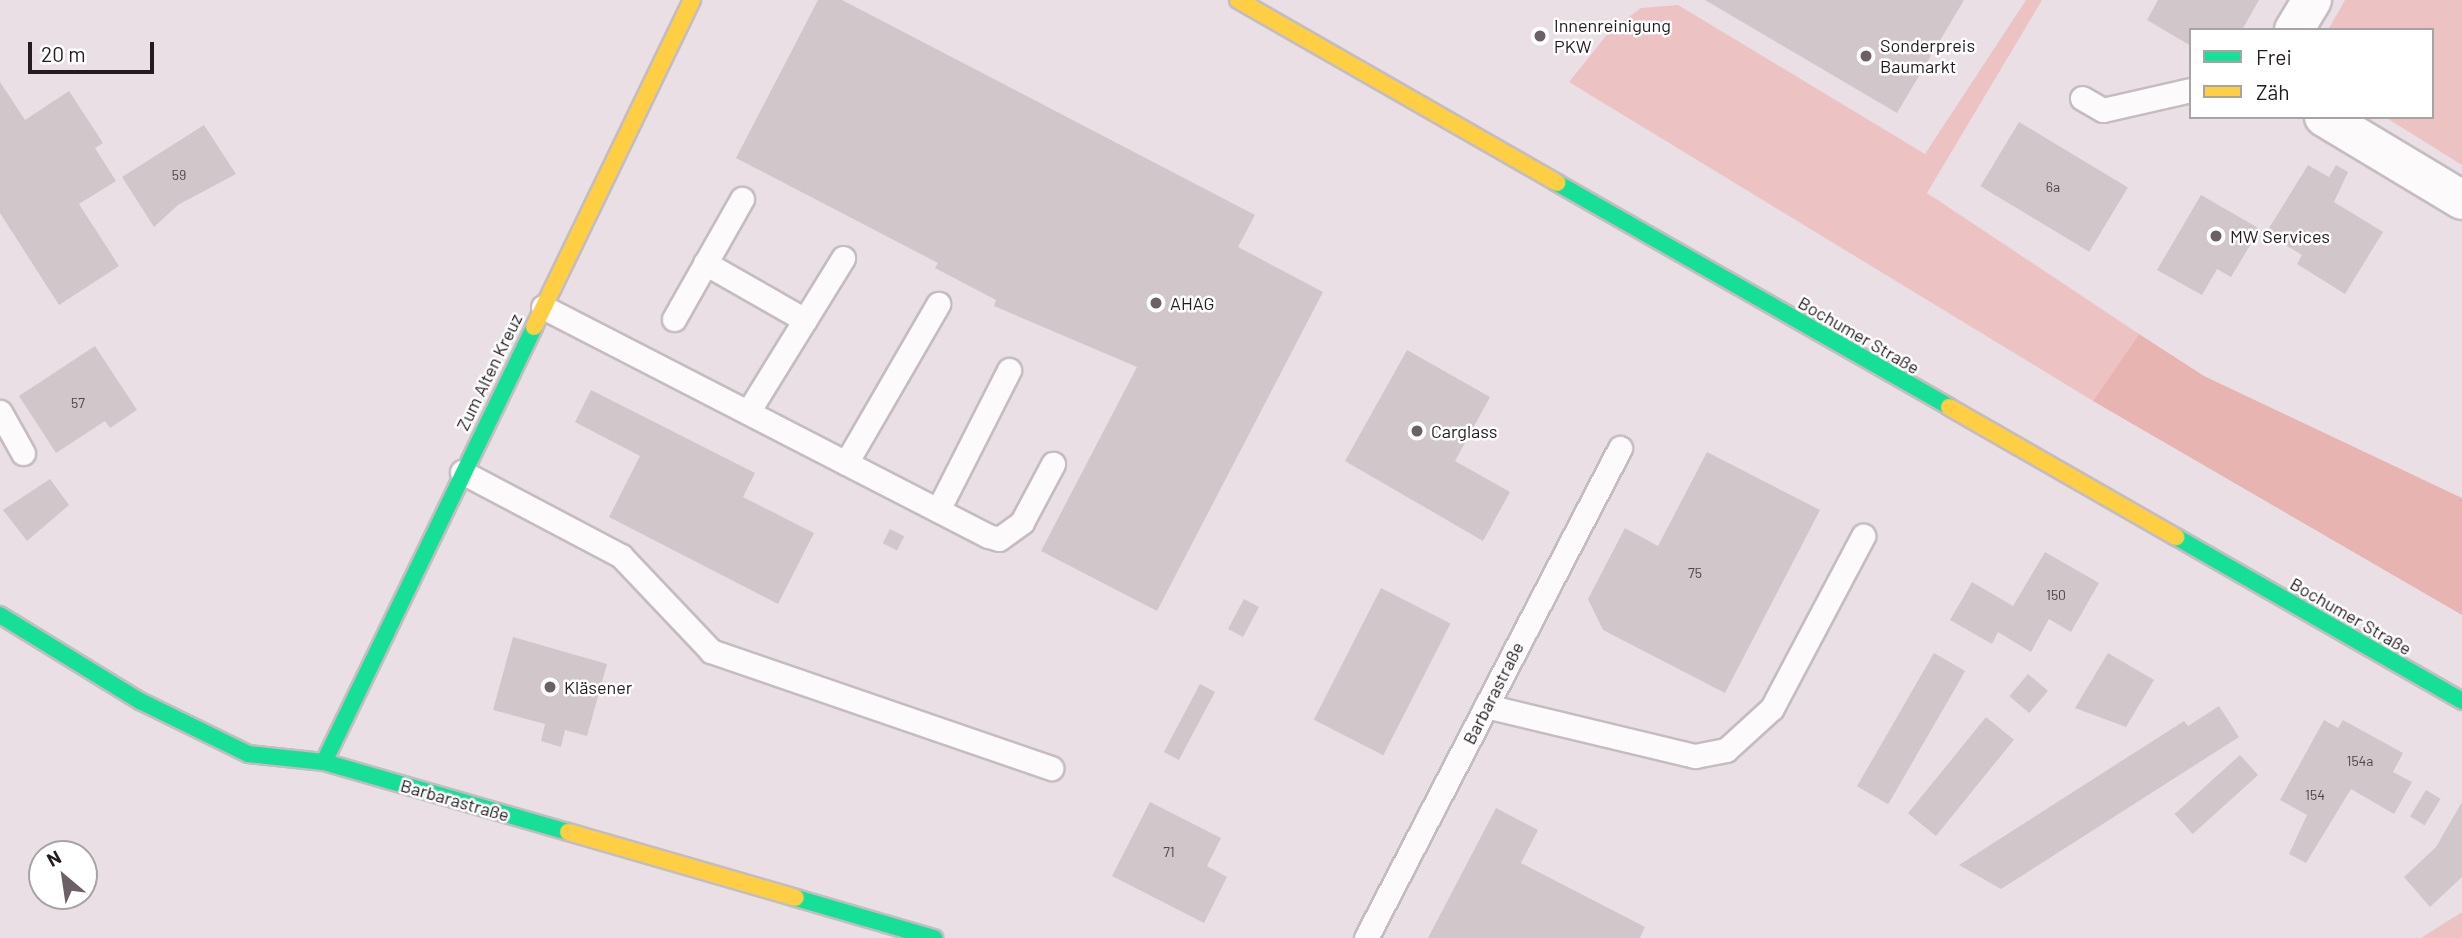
<!DOCTYPE html>
<html>
<head>
<meta charset="utf-8">
<style>
	body { margin:0 }
	#map { position:relative; width:2462px; height:938px; overflow:hidden; background:#ebdfe6; font-family:Barlow,sans-serif }
	div>[style] { position:absolute }
	[style*='--x'] { left:calc(var(--x)*1px); top:calc(var(--y)*1px); width:calc(var(--w)*1px); rotate:calc(var(--a)*1deg) }
	.green>* { inset:0; background:#ecc2c2 }
	.forest>* { inset:0; background:#e7b4b2 }
	.building>* { inset:0; background:#d1c6ca; transform-origin:0 0 }
	.roads { filter:drop-shadow(2px 0 #c5bcc1) drop-shadow(-2px 0 #c5bcc1) drop-shadow(0 2px #c5bcc1) drop-shadow(0 -2px #c5bcc1) }
	.lane>* { height:23px; margin:-11.5px; padding:0 11.5px; transform-origin:11.5px; border-radius:11.5px; background:#fcfafb }
	.street>* { height:38px; margin:-19px; padding:0 19px; transform-origin:19px; border-radius:19px; background:#fcfafb }
	.fast>* { height:16px; margin:-8px; padding:0 8px; transform-origin:8px; border-radius:8px; background:#16e098 }
	.slow>* { height:16px; margin:-8px; padding:0 8px; transform-origin:8px; border-radius:8px; background:#ffcf43 }
	.dots>* { width:19px; height:19px; translate:-50% -50%; box-sizing:border-box; border:4px solid #fff; border-radius:50% }
	span { translate:-50% -50%; white-space:nowrap; text-align:center; line-height:1.15; -webkit-text-stroke:5px #fff; paint-order:stroke }
	.number-label { font-size:14px; color:#4f464a }
	.number-label span { -webkit-text-stroke-width:0 }
	.poi-label { font-size:18px; color:#241b20 }
	.left { translate:0 -50%; text-align:left }
	.street-label { font-size:18px; color:#241b20 }
	.legend { position:absolute; left:2189px; top:28px; width:245px; height:91px; box-sizing:border-box; background:#fff; border:2px solid #a7a4a6; margin:0; padding:9px 12px; list-style:none; font-size:21px; color:#241b20 }
	.legend li { display:flex; align-items:center; gap:14px; height:35px }
	.legend b { width:35px; border:2px solid #a7a4a6 }
	.north { position:absolute; left:28px; top:840px; width:70px; height:70px; box-sizing:border-box; background:#fff; border:2px solid #a7a4a6; border-radius:50%; rotate:331deg; font-size:19px; font-weight:700; line-height:28px; text-align:center; color:#241b20 }
	.north::after { content:''; display:block; margin:auto; width:24px; height:32px; background:#6a6065; clip-path:polygon(50% 0,100% 100%,50% 72%,0 100%) }
	.scale { position:absolute; left:28px; top:42px; width:126px; height:32px; box-sizing:border-box; border:4px solid #241b20; border-top:0; padding-left:9px; font-size:21px; line-height:24px; white-space:nowrap; color:#241b20; -webkit-text-stroke:5px #fff; paint-order:stroke }
</style>
</head>
<body>
<div id="map">
	<div class="green">
		<i style="clip-path:polygon(2026px 0,2042px 0,1927px 193px,2139px 334px,2093px 401px,1569px 82px,1610px 31px,1641px 8px,1678px 5px,1925px 154px)"></i>
		<i style="clip-path:polygon(2345px 0,2462px 0,2462px 165px,2385px 117px,2432px 117px,2432px 30px,2328px 30px)"></i>
		<i style="clip-path:polygon(2462px 912px,2462px 938px,2421px 938px)"></i>
	</div>
	<div class="forest">
		<i style="clip-path:polygon(2139px 334px,2204px 376px,2462px 498px,2462px 615px,2093px 401px)"></i>
	</div>
	<div class="building">
		<i style="clip-path:polygon(818px 0,842px 0,1255px 215px,1238px 247px,1323px 292px,1157px 611px,1041px 551px,1137px 367px,994px 306px,996px 300px,935px 268px,938px 263px,736px 158px)"></i>
		<i style="clip-path:polygon(1705px 0,1964px 0,1897px 113px)"></i>
		<i style="clip-path:polygon(2158px 0,2259px 0,2242px 30px,2191px 30px,2191px 46px,2147px 20px)"></i>
		<i style="clip-path:polygon(0 82px,25px 120px,69px 91px,103px 143px,95px 148px,116px 181px,79px 204px,119px 266px,59px 305px,0 213px)"></i>
		<i style="left:2019px;top:122px;width:127px;height:75px;rotate:31deg"></i>
		<i style="clip-path:polygon(204px 125px,236px 174px,178px 205px,154px 227px,122px 177px)"></i>
		<i style="clip-path:polygon(2308px 165px,2329px 177px,2336px 165px,2348px 172px,2334px 202px,2383px 232px,2345px 294px,2297px 264px,2302px 255px,2266px 233px)"></i>
		<i style="clip-path:polygon(2201px 195px,2260px 229px,2231px 277px,2217px 269px,2202px 295px,2157px 270px)"></i>
		<i style="clip-path:polygon(95px 346px,137px 410px,110px 428px,105px 421px,56px 453px,19px 396px)"></i>
		<i style="clip-path:polygon(1407px 350px,1490px 397px,1455px 461px,1510px 492px,1483px 541px,1345px 461px)"></i>
		<i style="clip-path:polygon(591px 390px,755px 473px,743px 497px,814px 533px,778px 604px,609px 517px,640px 456px,575px 422px)"></i>
		<i style="clip-path:polygon(1707px 452px,1820px 510px,1725px 693px,1603px 630px,1588px 599px,1625px 528px,1658px 546px)"></i>
		<i style="clip-path:polygon(50px 479px,69px 505px,27px 541px,3px 510px)"></i>
		<i style="left:890px;top:529px;width:16px;height:16px;rotate:27deg"></i>
		<i style="clip-path:polygon(2045px 552px,2099px 583px,2071px 632px,2049px 619px,2031px 652px,1998px 632px,1992px 644px,1950px 620px,1972px 582px,2013px 606px)"></i>
		<i style="left:1381px;top:588px;width:78px;height:148px;rotate:27deg"></i>
		<i style="left:1244px;top:599px;width:17px;height:34px;rotate:28deg"></i>
		<i style="clip-path:polygon(513px 637px,607px 664px,587px 736px,565px 730px,561px 747px,541px 741px,545px 724px,493px 710px)"></i>
		<i style="left:1934px;top:653px;width:36px;height:154px;rotate:30deg"></i>
		<i style="clip-path:polygon(2108px 653px,2154px 680px,2126px 727px,2075px 708px)"></i>
		<i style="left:2028px;top:674px;width:26px;height:29px;rotate:40deg"></i>
		<i style="left:1200px;top:684px;width:17px;height:77px;rotate:28deg"></i>
		<i style="clip-path:polygon(2219px 706px,2239px 737px,2001px 889px,1959px 865px,2184px 721px,2188px 726px)"></i>
		<i style="left:1986px;top:717px;width:36px;height:124px;rotate:39deg"></i>
		<i style="clip-path:polygon(2324px 720px,2338px 728px,2343px 720px,2403px 753px,2393px 772px,2412px 782px,2394px 814px,2351px 789px,2306px 863px,2289px 854px,2307px 815px,2280px 800px)"></i>
		<i style="left:2240px;top:755px;width:27px;height:88px;rotate:48deg"></i>
		<i style="left:2426px;top:790px;width:17px;height:31px;rotate:31deg"></i>
		<i style="clip-path:polygon(1150px 802px,1221px 838px,1207px 866px,1227px 877px,1204px 923px,1112px 876px)"></i>
		<i style="clip-path:polygon(2462px 802px,2462px 877px,2430px 907px,2404px 877px,2436px 847px)"></i>
		<i style="clip-path:polygon(1496px 808px,1538px 830px,1521px 863px,1645px 927px,1640px 938px,1428px 938px)"></i>
	</div>
	<div class="roads">
		<div class="lane">
			<i style="--x:2082;--y:98;--w:24;--a:30"></i>
			<i style="--x:2103;--y:110;--w:90;--a:-12.8"></i>
			<i style="--x:705;--y:263;--w:115;--a:29.7"></i>
			<i style="--x:543;--y:307;--w:500;--a:27.23"></i>
			<i style="--x:988;--y:536;--w:11;--a:15"></i>
			<i style="--x:999;--y:539;--w:29;--a:-36"></i>
			<i style="--x:1022;--y:522;--w:66;--a:-61.9"></i>
			<i style="--x:674;--y:319;--w:138;--a:-60.5"></i>
			<i style="--x:0;--y:412;--w:47;--a:60.7"></i>
			<i style="--x:748;--y:412;--w:181;--a:-58.3"></i>
			<i style="--x:846;--y:463;--w:184;--a:-59.9"></i>
			<i style="--x:462;--y:472;--w:180;--a:27.8"></i>
			<i style="--x:621;--y:556;--w:131;--a:46.5"></i>
			<i style="--x:711;--y:651;--w:360;--a:19"></i>
			<i style="--x:938;--y:510;--w:157;--a:-63.1"></i>
			<i style="--x:1486;--y:706;--w:215;--a:13.5"></i>
			<i style="--x:1695;--y:756;--w:32;--a:-11"></i>
			<i style="--x:1726;--y:750;--w:62;--a:-42.4"></i>
			<i style="--x:1772;--y:708;--w:195;--a:-62.1"></i>
			<i style="--x:1366;--y:938;--w:552;--a:-62.6"></i>
		</div>
		<div class="street">
			<i style="--x:2294;--y:30;--w:35;--a:-59"></i>
			<i style="--x:2324;--y:117;--w:161;--a:31"></i>
		</div>
		<div class="fast">
			<i style="--x:1557;--y:183;--w:451;--a:29.7"></i>
			<i style="--x:2176;--y:537;--w:330;--a:29.8"></i>
			<i style="--x:0;--y:615;--w:164;--a:31.6"></i>
			<i style="--x:140;--y:701;--w:120;--a:26.1"></i>
			<i style="--x:248;--y:754;--w:76;--a:6"></i>
			<i style="--x:324;--y:762;--w:254;--a:16"></i>
			<i style="--x:324;--y:762;--w:483;--a:-64.2"></i>
			<i style="--x:796;--y:898;--w:144;--a:16.2"></i>
		</div>
		<div class="slow">
			<i style="--x:1238;--y:0;--w:368;--a:29.8"></i>
			<i style="--x:534;--y:327;--w:363;--a:-64.2"></i>
			<i style="--x:1949;--y:407;--w:262;--a:29.8"></i>
			<i style="--x:568;--y:832;--w:237;--a:16.1"></i>
		</div>
	</div>
	<div class="dots">
		<i style="left:1540px;top:36px;background:#6a6065"></i>
		<i style="left:1866px;top:56px;background:#6a6065"></i>
		<i style="left:2216px;top:236px;background:#6a6065"></i>
		<i style="left:1156px;top:303px;background:#6a6065"></i>
		<i style="left:1417px;top:431px;background:#6a6065"></i>
		<i style="left:550px;top:687px;background:#6a6065"></i>
	</div>
	<div class="number-label">
		<span style="left:179px;top:175px">59</span>
		<span style="left:2053px;top:187px">6a</span>
		<span style="left:78px;top:403px">57</span>
		<span style="left:1695px;top:573px">75</span>
		<span style="left:2056px;top:595px">150</span>
		<span style="left:2360px;top:761px">154a</span>
		<span style="left:2315px;top:795px">154</span>
		<span style="left:1169px;top:852px">71</span>
	</div>
	<div class="poi-label">
		<span class="left" style="left:1554px;top:36px">Innenreinigung<br>PKW</span>
		<span class="left" style="left:1880px;top:56px">Sonderpreis<br>Baumarkt</span>
		<span class="left" style="left:2230px;top:236px">MW Services</span>
		<span class="left" style="left:1170px;top:303px">AHAG</span>
		<span class="left" style="left:1431px;top:431px">Carglass</span>
		<span class="left" style="left:564px;top:687px">Kläsener</span>
	</div>
	<div class="street-label">
		<span style="left:1859px;top:335px;rotate:30deg">Bochumer Straße</span>
		<span style="left:489px;top:372px;rotate:-64deg">Zum Alten Kreuz</span>
		<span style="left:2351px;top:616px;rotate:30deg">Bochumer Straße</span>
		<span style="left:1493px;top:693px;rotate:-63deg">Barbarastraße</span>
		<span style="left:455px;top:800px;rotate:16deg">Barbarastraße</span>
	</div>
	<ul class="legend">
	<li><b style="height:9px;background:#16e098"></b>Frei</li>
	<li><b style="height:9px;background:#ffcf43"></b>Zäh</li>
	</ul>
	<div class="north">N</div>
	<div class="scale">20 m</div>
</div>
</body>
</html>
